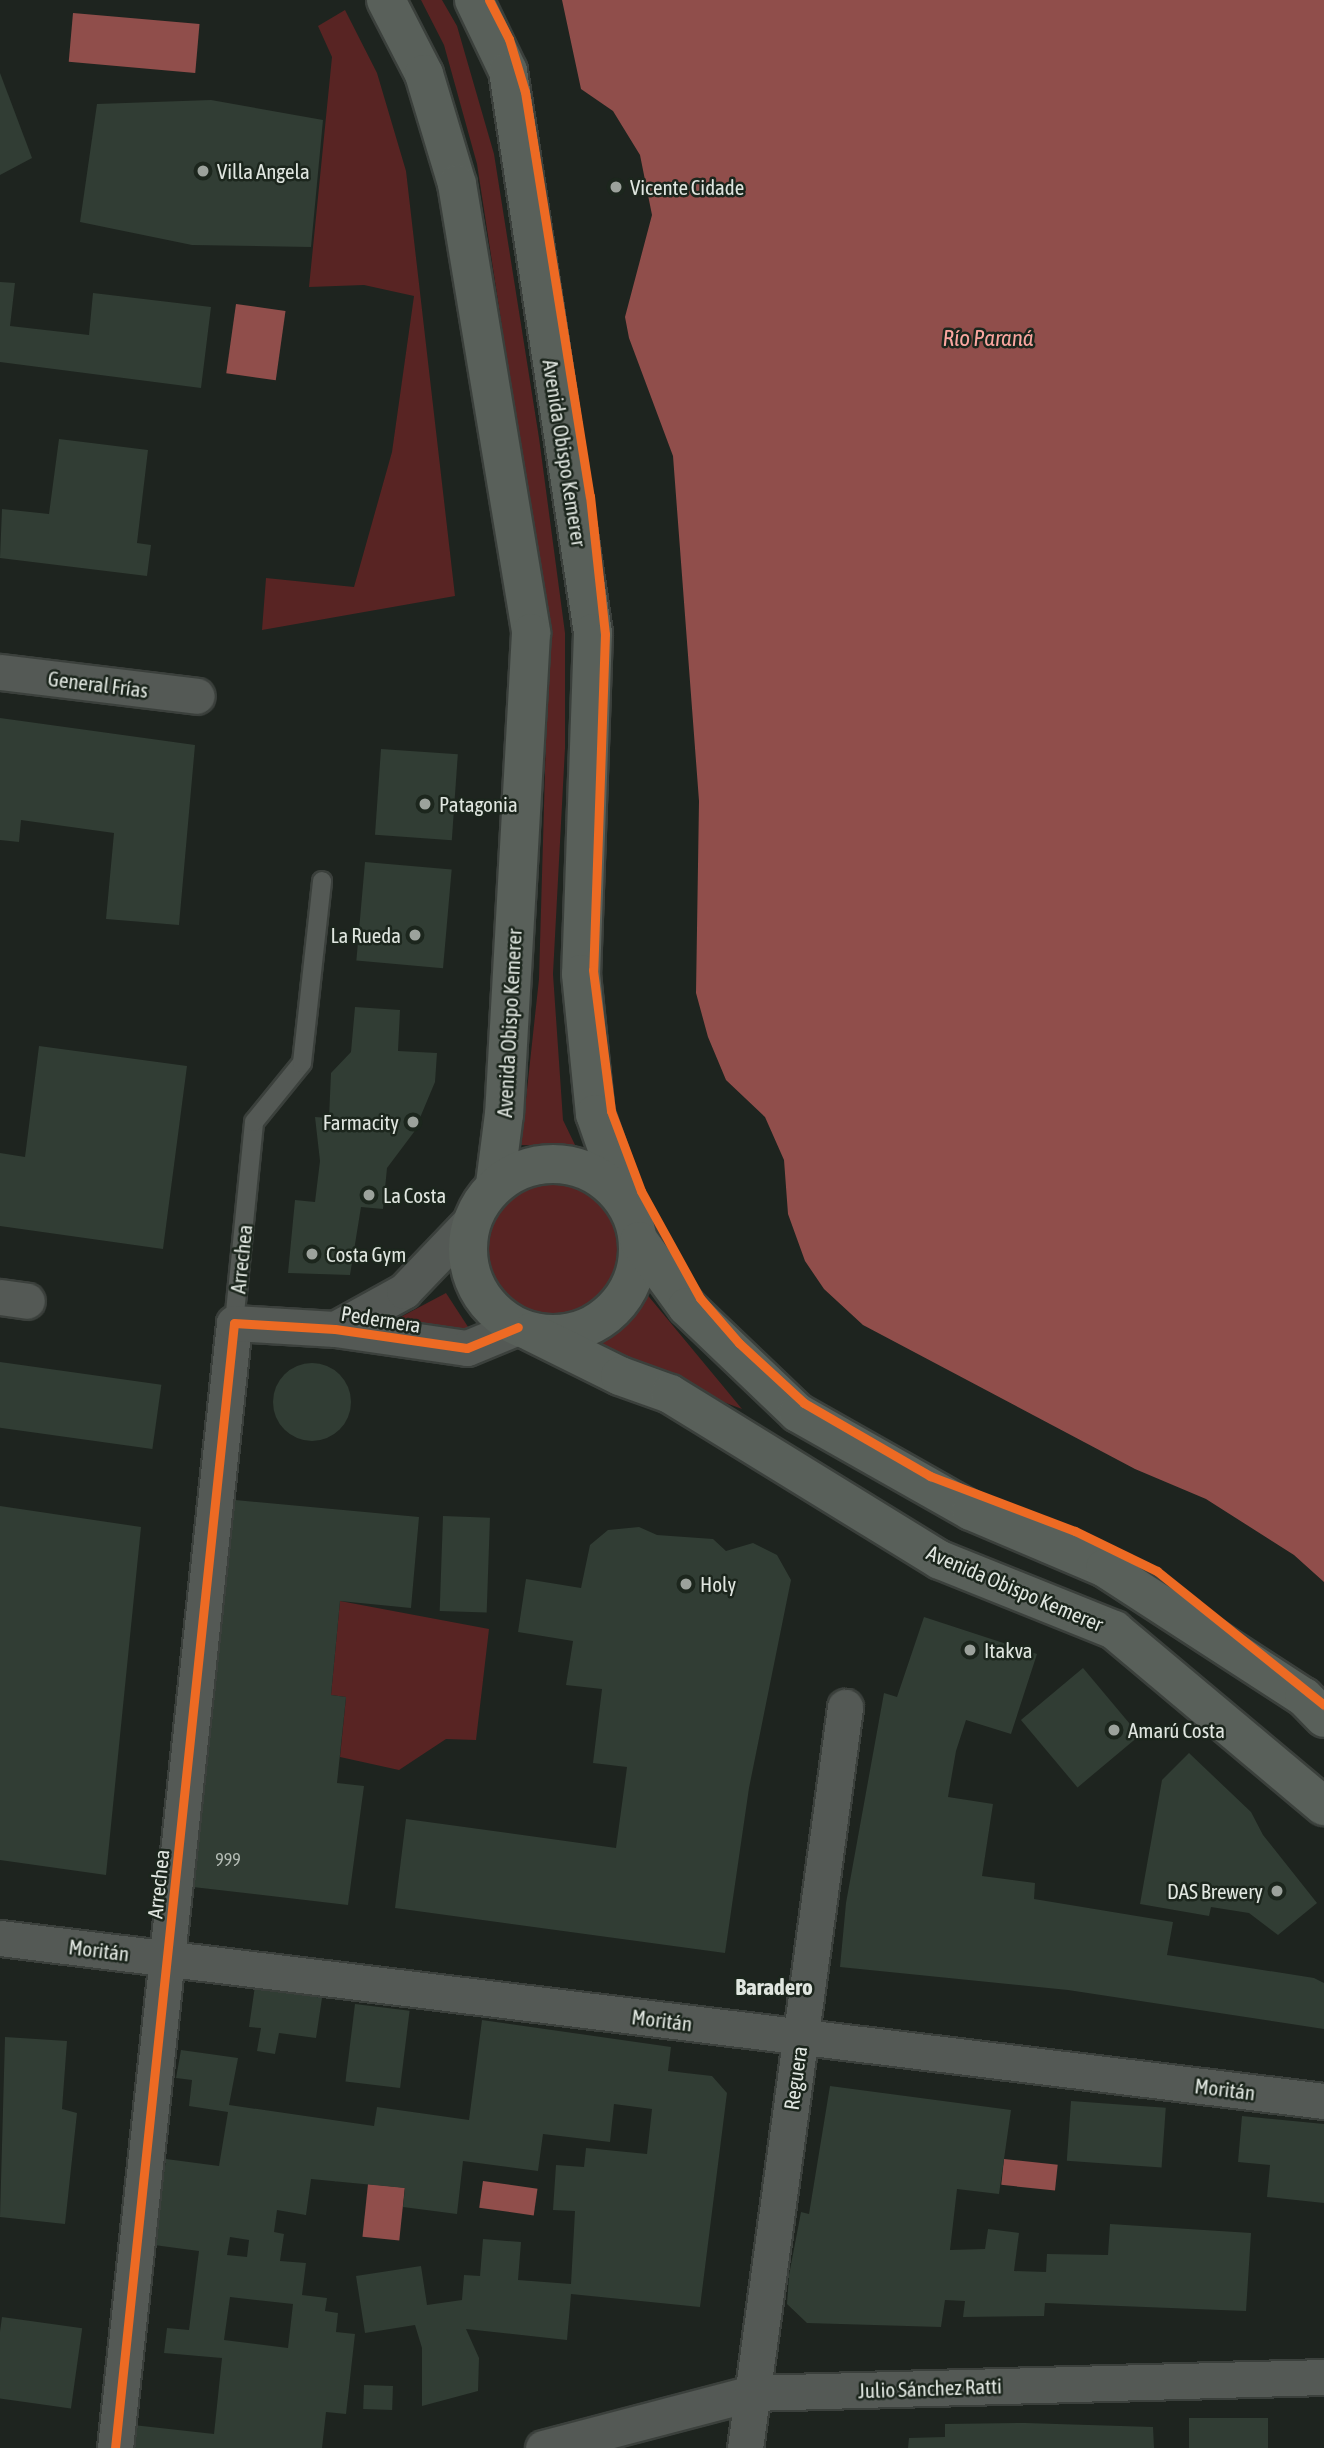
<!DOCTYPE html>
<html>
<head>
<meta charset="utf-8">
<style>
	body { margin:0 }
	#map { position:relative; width:1324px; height:2448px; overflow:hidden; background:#1e241f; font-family:"Asap Condensed",sans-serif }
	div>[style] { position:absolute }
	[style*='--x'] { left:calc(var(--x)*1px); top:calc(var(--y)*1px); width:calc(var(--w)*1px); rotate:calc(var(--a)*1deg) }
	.green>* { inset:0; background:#582423 }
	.round { border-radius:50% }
	.water>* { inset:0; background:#904e4b; transform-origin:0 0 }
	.building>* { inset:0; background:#313d34; transform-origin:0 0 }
	.roads { filter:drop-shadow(2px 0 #3b403c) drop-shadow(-2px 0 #3b403c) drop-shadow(0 2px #3b403c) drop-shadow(0 -2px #3b403c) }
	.lane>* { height:18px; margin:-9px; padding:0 9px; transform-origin:9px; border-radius:9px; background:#545955 }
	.street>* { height:35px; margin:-17.5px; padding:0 17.5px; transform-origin:17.5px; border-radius:17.5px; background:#545955 }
	.secondary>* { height:38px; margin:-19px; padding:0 19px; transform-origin:19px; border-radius:19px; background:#59605a }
	.secondary>.ring { margin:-19px; padding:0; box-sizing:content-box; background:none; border:38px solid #59605a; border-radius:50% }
	.cycleway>* { height:9px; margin:-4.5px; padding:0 4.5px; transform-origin:4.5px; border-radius:4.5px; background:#ed6a23 }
	.dots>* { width:19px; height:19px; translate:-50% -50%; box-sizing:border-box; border:4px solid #1c261d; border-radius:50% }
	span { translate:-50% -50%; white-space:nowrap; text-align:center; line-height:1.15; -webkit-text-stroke:5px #1c261d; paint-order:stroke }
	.number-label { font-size:18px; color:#b4bcb5 }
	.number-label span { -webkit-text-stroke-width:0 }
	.poi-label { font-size:21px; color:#e0e6e0 }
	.left { translate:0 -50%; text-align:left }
	.right { translate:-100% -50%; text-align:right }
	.street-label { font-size:21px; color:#e0e6e0 }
	.water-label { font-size:23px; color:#fba6a0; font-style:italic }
	.neighbourhood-label { font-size:23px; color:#e0e6e0; font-weight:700 }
</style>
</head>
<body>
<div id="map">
	<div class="green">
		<i style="clip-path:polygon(421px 0,442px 0,457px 26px,494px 154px,539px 438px,565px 633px,565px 748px,553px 974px,563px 1120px,576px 1147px,521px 1145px,539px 979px,549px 633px,477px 164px,444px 45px)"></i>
		<i style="clip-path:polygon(345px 10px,377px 73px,406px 171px,455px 596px,262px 630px,266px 578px,354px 587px,392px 452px,414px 296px,364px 285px,309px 287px,332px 57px,318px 26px)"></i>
		<i class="round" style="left:484px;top:1179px;width:140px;height:140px"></i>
		<i style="clip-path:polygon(640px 1286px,742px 1409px,574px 1346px,611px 1337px,639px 1306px)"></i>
		<i style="clip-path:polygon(446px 1293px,472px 1333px,378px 1329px)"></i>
		<i style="clip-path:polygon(340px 1601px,489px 1629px,476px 1740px,446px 1739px,399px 1770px,340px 1757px,346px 1697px,331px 1695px)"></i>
	</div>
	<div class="water">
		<i style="clip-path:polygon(562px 0,1324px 0,1324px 1582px,1294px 1555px,1206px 1499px,1135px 1469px,863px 1325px,824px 1289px,805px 1261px,788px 1214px,784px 1160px,765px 1117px,726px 1080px,708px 1037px,696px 993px,699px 801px,673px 456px,629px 338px,625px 317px,652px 215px,640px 155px,613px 111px,581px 89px)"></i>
		<i style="left:73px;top:13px;width:127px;height:49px;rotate:5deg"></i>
		<i style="left:236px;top:304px;width:50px;height:70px;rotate:8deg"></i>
		<i style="left:1004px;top:2159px;width:54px;height:26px;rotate:6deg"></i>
		<i style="left:483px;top:2181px;width:55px;height:27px;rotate:8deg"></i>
		<i style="left:368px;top:2184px;width:37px;height:53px;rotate:6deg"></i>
	</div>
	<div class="building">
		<i style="clip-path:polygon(0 73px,32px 158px,0 175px)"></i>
		<i style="clip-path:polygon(211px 100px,323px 120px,311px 247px,192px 245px,80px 222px,97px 104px)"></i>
		<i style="clip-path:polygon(0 282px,15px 283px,10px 326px,89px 335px,93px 293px,211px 307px,201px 388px,0 362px)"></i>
		<i style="clip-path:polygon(59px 439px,148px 450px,137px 543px,151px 545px,147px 576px,0 558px,2px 509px,49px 514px)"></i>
		<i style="clip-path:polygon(0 718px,195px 745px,179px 925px,106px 919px,114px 833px,21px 820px,19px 842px,0 840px)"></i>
		<i style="left:381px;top:749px;width:77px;height:86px;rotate:4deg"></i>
		<i style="left:365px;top:862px;width:87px;height:99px;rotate:5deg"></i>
		<i style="clip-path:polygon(355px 1007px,400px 1010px,398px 1051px,437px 1053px,435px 1082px,414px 1132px,387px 1168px,383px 1209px,361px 1207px,350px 1275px,288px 1273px,295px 1200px,315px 1202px,320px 1161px,315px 1117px,329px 1118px,331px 1073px,351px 1052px)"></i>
		<i style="clip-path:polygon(39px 1046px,187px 1066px,163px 1249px,0 1226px,0 1153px,25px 1157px)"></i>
		<i style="left:0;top:1362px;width:163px;height:65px;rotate:8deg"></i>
		<i class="round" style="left:273px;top:1363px;width:78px;height:78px"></i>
		<i style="clip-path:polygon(235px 1500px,419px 1517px,411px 1608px,340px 1601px,331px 1695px,346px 1697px,337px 1783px,364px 1786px,348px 1905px,193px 1887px)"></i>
		<i style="clip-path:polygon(0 1506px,141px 1527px,106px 1875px,0 1860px)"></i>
		<i style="left:443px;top:1516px;width:47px;height:95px;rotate:2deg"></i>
		<i style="clip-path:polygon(639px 1527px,657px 1535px,713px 1539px,726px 1551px,753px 1543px,777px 1555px,791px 1580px,749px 1788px,725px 1953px,395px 1908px,406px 1819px,616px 1848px,627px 1767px,593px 1763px,602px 1689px,566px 1685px,573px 1641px,518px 1632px,526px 1579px,581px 1588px,590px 1545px,608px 1530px)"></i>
		<i style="clip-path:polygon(924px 1617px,1037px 1654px,1011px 1734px,966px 1720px,956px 1751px,948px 1797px,993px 1804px,982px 1876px,1035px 1883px,1034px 1899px,1173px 1922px,1167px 1955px,1314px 1978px,1324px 1983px,1324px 2029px,1068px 1990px,840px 1967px,846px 1903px,884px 1693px,897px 1697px)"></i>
		<i style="left:1083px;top:1668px;width:88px;height:81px;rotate:50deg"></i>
		<i style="clip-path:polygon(1189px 1753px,1251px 1812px,1263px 1835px,1317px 1903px,1278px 1935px,1249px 1913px,1211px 1907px,1209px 1916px,1140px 1904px,1162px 1780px)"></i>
		<i style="clip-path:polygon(255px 1986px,322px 1998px,316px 2038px,279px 2033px,275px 2054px,257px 2051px,261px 2028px,249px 2027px)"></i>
		<i style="left:355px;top:2004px;width:55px;height:78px;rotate:7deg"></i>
		<i style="clip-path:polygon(evenodd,482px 2020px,671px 2047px,668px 2071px,712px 2076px,727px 2093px,700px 2307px,571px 2294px,567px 2340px,466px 2329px,479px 2358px,478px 2391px,422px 2406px,422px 2348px,415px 2325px,365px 2333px,356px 2276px,421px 2266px,427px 2305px,462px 2300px,464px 2275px,480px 2276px,483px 2239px,521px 2242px,518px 2280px,571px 2284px,575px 2211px,553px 2210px,556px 2165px,584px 2167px,586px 2148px,647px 2154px,652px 2109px,614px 2104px,610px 2142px,543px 2134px,538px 2171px,463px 2161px,457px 2214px,403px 2207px,405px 2188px,311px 2179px,306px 2215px,277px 2210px,274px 2232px,284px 2234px,280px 2261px,306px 2263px,302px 2295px,327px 2298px,325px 2311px,338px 2313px,336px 2332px,355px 2334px,346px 2414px,326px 2412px,322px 2448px,130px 2448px,133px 2425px,214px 2434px,222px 2358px,164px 2353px,167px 2328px,189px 2330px,199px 2251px,154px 2245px,166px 2159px,219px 2166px,228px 2112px,189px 2106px,192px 2080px,176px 2078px,181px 2050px,238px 2058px,229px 2105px,374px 2126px,377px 2107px,469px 2120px,482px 2020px,230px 2237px,249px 2240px,247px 2257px,227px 2255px,230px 2237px,482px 2020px,230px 2297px,293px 2304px,288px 2348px,224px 2340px,230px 2297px)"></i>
		<i style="clip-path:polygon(5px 2037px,67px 2041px,62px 2109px,77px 2113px,65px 2224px,0 2217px)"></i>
		<i style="clip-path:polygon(830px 2086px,1011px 2110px,999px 2194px,957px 2189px,950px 2250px,985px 2249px,988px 2229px,1019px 2233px,1014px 2271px,1046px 2272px,1047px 2254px,1108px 2255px,1110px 2224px,1251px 2233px,1246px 2311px,1045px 2303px,1044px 2316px,963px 2317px,965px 2301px,945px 2300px,941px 2327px,807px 2323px,787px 2304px,789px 2275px,801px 2212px,809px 2214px)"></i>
		<i style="left:1071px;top:2101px;width:95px;height:60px;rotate:4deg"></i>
		<i style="clip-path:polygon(1242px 2116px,1324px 2124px,1324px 2203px,1267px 2197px,1270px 2165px,1238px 2162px)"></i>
		<i style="left:2px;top:2317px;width:81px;height:81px;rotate:8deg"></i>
		<i style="left:364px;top:2385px;width:29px;height:24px;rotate:2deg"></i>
		<i style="left:1189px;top:2418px;width:79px;height:30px"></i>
		<i style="clip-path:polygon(1025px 2423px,1153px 2427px,1154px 2448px,908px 2448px,909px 2438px,945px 2437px,945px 2424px)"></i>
	</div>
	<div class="roads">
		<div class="lane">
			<i style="--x:234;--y:1323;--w:202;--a:-84.3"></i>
			<i style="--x:254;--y:1122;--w:76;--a:-50.9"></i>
			<i style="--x:302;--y:1063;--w:183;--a:-83.7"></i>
		</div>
		<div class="street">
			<i style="--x:0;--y:672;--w:198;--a:6.9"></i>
			<i style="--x:0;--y:1297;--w:27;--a:8"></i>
			<i style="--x:335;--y:1329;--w:79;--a:-28.8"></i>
			<i style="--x:404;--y:1291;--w:95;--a:-46.3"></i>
			<i style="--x:0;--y:1938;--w:1334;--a:7.02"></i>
			<i style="--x:115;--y:2448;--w:1131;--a:-83.96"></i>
			<i style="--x:234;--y:1323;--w:101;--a:3.4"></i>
			<i style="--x:335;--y:1329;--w:133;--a:8.2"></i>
			<i style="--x:467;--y:1348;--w:55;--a:-22.4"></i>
			<i style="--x:543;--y:2448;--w:216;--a:-14.7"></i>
			<i style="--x:752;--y:2393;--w:572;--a:-1.6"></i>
			<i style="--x:745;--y:2448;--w:748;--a:-82.31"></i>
		</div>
		<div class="secondary">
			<i style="--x:386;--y:0;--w:83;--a:62.8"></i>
			<i style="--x:424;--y:74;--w:115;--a:73.3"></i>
			<i style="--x:457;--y:184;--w:455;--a:80.6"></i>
			<i style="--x:531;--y:633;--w:482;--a:93.2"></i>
			<i style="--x:504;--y:1114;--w:71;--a:97.3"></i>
			<i style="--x:474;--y:0;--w:79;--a:64.4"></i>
			<i style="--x:508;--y:71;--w:568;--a:81.4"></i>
			<i style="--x:593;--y:633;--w:341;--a:92"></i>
			<i style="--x:581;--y:974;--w:141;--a:84.3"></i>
			<i style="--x:595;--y:1114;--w:94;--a:70.8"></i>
			<i class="ring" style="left:468px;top:1164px;width:132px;height:132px"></i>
			<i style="--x:639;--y:1241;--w:82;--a:54"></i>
			<i style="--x:687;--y:1307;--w:153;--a:43.7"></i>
			<i style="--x:798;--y:1413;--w:199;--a:29.5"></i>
			<i style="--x:971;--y:1511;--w:146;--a:23"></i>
			<i style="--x:1105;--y:1568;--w:237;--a:33"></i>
			<i style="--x:1304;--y:1697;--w:29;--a:46"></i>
			<i style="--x:531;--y:1332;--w:99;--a:26.3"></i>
			<i style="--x:620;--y:1376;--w:53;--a:19.8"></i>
			<i style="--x:670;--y:1394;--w:317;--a:31.6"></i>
			<i style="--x:940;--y:1560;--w:188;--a:21.9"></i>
			<i style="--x:1114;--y:1630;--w:274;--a:40"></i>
		</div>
	</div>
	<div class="cycleway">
		<i style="--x:489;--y:0;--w:44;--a:62.9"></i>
		<i style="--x:509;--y:39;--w:55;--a:73.2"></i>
		<i style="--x:525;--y:92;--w:409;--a:80.9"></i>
		<i style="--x:590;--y:496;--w:139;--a:83.8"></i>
		<i style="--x:605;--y:634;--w:336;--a:92"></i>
		<i style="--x:593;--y:970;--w:142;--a:82.7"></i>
		<i style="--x:611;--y:1111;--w:85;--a:69.4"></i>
		<i style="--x:641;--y:1191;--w:122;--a:61.1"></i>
		<i style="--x:700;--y:1298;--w:60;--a:49.1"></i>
		<i style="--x:739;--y:1343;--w:88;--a:42.7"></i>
		<i style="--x:804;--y:1403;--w:146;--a:30.1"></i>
		<i style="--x:930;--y:1476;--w:155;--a:20.8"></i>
		<i style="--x:1075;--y:1531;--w:91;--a:26"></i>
		<i style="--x:1157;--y:1571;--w:214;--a:38.7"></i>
		<i style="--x:115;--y:2448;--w:1131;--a:-83.96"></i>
		<i style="--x:234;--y:1323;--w:101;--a:3.4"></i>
		<i style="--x:335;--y:1329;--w:133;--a:8.2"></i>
		<i style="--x:467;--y:1348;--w:55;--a:-22.4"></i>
	</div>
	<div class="dots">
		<i style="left:203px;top:171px;background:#9ca29c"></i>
		<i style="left:616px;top:187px;background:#9ca29c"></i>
		<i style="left:425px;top:804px;background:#9ca29c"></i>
		<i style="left:415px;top:935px;background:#9ca29c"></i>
		<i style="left:413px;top:1122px;background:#9ca29c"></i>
		<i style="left:369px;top:1195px;background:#9ca29c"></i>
		<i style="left:312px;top:1254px;background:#9ca29c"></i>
		<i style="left:686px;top:1584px;background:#9ca29c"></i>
		<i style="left:970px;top:1650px;background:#9ca29c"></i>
		<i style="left:1114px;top:1730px;background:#9ca29c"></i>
		<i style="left:1277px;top:1891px;background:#9ca29c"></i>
	</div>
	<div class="number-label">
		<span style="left:228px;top:1860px">999</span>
	</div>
	<div class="poi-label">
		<span class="left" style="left:217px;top:171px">Villa Angela</span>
		<span class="left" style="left:630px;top:187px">Vicente Cidade</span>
		<span class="left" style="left:439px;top:804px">Patagonia</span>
		<span class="right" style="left:401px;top:935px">La Rueda</span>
		<span class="right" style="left:399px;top:1122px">Farmacity</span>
		<span class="left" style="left:383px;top:1195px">La Costa</span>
		<span class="left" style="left:326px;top:1254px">Costa Gym</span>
		<span class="left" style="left:700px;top:1584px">Holy</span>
		<span class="left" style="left:984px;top:1650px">Itakva</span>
		<span class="left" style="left:1128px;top:1730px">Amarú Costa</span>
		<span class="right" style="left:1263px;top:1891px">DAS Brewery</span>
	</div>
	<div class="street-label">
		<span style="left:565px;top:453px;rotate:81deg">Avenida Obispo Kemerer</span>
		<span style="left:98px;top:684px;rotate:7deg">General Frías</span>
		<span style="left:509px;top:1023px;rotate:-87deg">Avenida Obispo Kemerer</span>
		<span style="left:241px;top:1259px;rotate:-84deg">Arrechea</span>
		<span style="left:381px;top:1319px;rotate:9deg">Pedernera</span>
		<span style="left:1015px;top:1588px;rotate:23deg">Avenida Obispo Kemerer</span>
		<span style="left:158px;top:1884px;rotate:-84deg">Arrechea</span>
		<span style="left:99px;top:1950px;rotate:7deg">Moritán</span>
		<span style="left:662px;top:2020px;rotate:7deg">Moritán</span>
		<span style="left:795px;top:2078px;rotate:-82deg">Reguera</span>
		<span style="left:1225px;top:2089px;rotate:7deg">Moritán</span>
		<span style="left:930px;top:2388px;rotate:-2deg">Julio Sánchez Ratti</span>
	</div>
	<div class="water-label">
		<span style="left:988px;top:338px">Río Paraná</span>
	</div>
	<div class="neighbourhood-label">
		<span style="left:774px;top:1987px">Baradero</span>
	</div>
</div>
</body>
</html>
